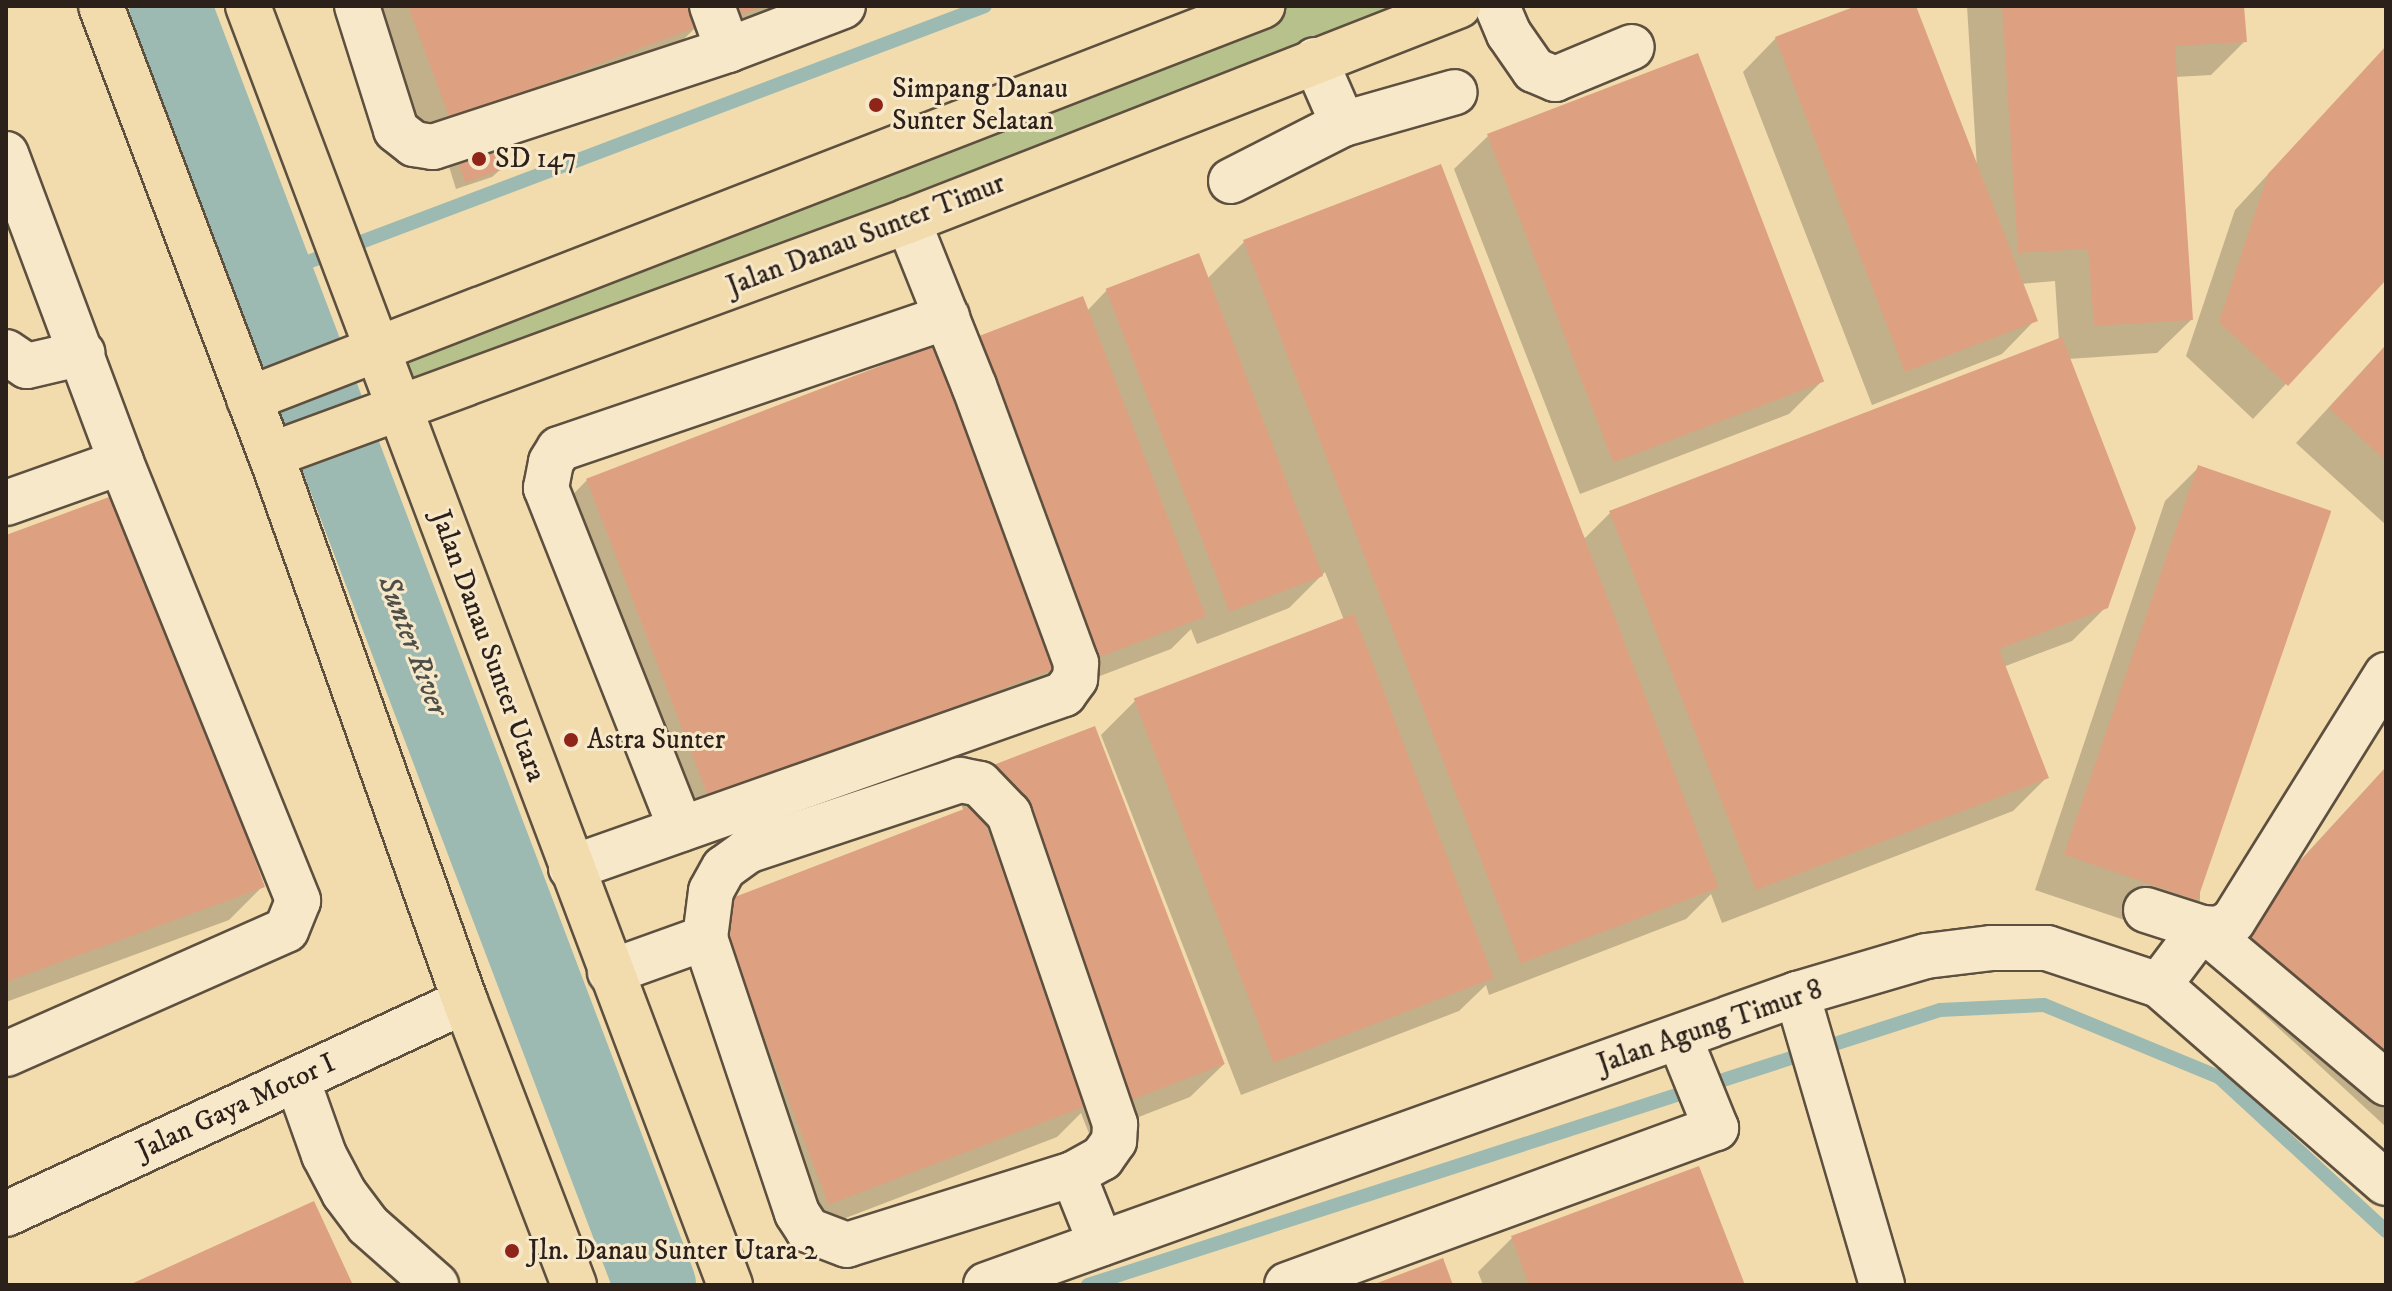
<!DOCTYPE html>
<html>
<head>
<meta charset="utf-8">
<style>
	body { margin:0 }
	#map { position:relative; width:2392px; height:1291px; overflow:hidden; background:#f2dcad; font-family:"IM FELL DW Pica",serif }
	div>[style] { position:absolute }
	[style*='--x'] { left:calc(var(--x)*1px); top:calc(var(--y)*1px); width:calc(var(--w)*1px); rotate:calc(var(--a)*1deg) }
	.green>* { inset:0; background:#b7c18c }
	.shadow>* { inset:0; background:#0003 }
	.stream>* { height:14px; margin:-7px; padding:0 7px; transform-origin:7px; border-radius:7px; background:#9dbab2 }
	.river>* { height:82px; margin:-41px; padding:0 41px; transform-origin:41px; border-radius:41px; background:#9dbab2 }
	.building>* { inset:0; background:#dda182; transform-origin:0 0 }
	.roads { filter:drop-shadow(2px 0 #5e503f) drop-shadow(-2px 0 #5e503f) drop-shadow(0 2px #5e503f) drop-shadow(0 -2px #5e503f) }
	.minor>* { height:44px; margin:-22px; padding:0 22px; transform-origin:22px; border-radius:22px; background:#f7e8ca }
	.major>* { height:44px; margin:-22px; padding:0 22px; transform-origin:22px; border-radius:22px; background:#f2dcad }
	.dots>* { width:22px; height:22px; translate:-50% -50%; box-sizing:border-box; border:4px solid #f7e8ca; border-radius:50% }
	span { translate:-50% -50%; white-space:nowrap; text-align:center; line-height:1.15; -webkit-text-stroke:6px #f7e8ca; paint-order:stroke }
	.poi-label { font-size:28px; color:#2c211a }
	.left { translate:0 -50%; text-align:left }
	.street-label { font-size:28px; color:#2c211a }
	.water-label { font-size:30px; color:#4e4f48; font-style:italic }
	.frame { position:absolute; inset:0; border:8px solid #2c211a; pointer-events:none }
</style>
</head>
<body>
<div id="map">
	<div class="green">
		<i style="clip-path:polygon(1267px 6px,1454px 6px,401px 409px,378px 348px)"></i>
	</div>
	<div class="shadow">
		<i style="clip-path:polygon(362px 6px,819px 6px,702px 49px,694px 29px,663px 60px,416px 151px)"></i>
		<i style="clip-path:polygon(1861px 6px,1914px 6px,1977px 168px,1967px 6px,2242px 6px,2245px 41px,2211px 75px,2175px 77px,2191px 320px,2157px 353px,2068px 359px,2106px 607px,2072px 641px,2003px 667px,2047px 777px,2013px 811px,1722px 923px,1711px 894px,1686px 919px,1489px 995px,1486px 985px,1459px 1011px,1241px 1095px,1101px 735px,1135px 701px,1344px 620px,1325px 572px,1289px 608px,1197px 644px,1191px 629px,1171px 649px,1063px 690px,1029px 698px,678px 833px,554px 514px,587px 480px,1087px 311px,1107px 290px,1207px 279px,1244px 242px,1585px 538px,1610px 513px,2059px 341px,2055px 281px,2021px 284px,2035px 320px,2002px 354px,1872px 405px,1743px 72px,1776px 38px)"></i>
		<i style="clip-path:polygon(2386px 47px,2386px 277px,2253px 419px,2186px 356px,2235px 210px)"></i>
		<i style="clip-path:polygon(1488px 136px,1823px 380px,1789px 414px,1580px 494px,1454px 169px)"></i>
		<i style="clip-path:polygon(447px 160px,501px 169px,492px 177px,456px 189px)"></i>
		<i style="clip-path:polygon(2386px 345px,2386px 525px,2296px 443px)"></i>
		<i style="clip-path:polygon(2199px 467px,2200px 901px,2166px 934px,2035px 890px,2165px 501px)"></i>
		<i style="clip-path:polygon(6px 537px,263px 886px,229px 920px,6px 1002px)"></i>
		<i style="clip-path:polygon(994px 767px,1224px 1064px,1190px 1097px,1090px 1136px,1081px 1113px,1057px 1137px,796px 1237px,682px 941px,964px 812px,960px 801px)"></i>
		<i style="clip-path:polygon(2386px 767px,2386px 1127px,2207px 962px)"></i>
		<i style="clip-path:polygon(1512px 1238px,1743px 1285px,1483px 1285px,1478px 1272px)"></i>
	</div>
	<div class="stream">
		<i style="--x:271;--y:276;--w:763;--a:-20.71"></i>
		<i style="--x:1088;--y:1285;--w:895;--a:-17.89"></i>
		<i style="--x:1940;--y:1010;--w:104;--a:-2.8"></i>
		<i style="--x:2044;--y:1005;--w:189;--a:22.4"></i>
		<i style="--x:2219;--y:1077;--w:227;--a:42.7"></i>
	</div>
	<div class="river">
		<i style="--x:170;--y:6;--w:1368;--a:69.23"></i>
	</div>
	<div class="building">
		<i style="clip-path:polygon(408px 6px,692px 6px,700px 26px,450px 119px)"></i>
		<i style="clip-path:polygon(731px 6px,764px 6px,735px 17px)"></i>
		<i style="clip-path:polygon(1856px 6px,1916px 6px,2038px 321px,1905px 372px,1775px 37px)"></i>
		<i style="clip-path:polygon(2002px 6px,2244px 6px,2247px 42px,2175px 46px,2193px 320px,2094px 326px,2088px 249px,2018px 253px)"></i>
		<i style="clip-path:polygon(2386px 46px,2386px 280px,2288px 386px,2219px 322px,2268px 174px)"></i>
		<i style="left:1698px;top:53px;width:352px;height:226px;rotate:69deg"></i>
		<i style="left:492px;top:137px;width:34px;height:40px;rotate:71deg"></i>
		<i style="left:1441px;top:164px;width:775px;height:212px;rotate:69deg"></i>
		<i style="left:1199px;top:253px;width:346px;height:100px;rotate:69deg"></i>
		<i style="left:1083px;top:296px;width:343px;height:119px;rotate:69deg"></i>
		<i style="clip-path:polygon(2062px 337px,2136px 528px,2108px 608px,1999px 649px,2049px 778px,1756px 890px,1609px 511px)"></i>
		<i style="left:940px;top:343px;width:345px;height:379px;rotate:69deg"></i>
		<i style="clip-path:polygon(2386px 345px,2386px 461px,2329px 408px)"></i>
		<i style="left:2198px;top:465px;width:141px;height:412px;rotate:19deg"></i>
		<i style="clip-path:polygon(120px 493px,265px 887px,6px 982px,6px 535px)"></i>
		<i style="left:1354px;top:614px;width:390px;height:236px;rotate:69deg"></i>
		<i style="left:1095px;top:726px;width:362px;height:110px;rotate:69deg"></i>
		<i style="clip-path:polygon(2386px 767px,2386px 1062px,2240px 927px)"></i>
		<i style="left:977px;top:804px;width:321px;height:282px;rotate:69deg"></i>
		<i style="clip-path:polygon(1699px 1166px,1745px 1285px,1529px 1285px,1511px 1236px)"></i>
		<i style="clip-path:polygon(314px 1201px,353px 1285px,129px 1285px)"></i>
		<i style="clip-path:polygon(1443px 1258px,1453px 1285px,1372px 1285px)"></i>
	</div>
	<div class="roads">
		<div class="minor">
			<i style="--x:357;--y:6;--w:130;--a:72.5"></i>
			<i style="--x:396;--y:130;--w:23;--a:38"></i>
			<i style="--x:414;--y:144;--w:19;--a:9"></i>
			<i style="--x:433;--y:147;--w:311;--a:-18.2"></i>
			<i style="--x:728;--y:50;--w:123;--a:-20.9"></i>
			<i style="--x:712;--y:6;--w:47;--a:70"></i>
			<i style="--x:1497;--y:6;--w:30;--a:67"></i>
			<i style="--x:1509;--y:34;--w:44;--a:55.2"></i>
			<i style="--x:1534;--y:70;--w:23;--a:23"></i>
			<i style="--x:1555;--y:79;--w:83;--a:-22.6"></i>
			<i style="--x:1315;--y:60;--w:70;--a:66.4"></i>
			<i style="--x:1343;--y:124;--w:116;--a:-15.9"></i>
			<i style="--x:6;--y:154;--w:329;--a:69.5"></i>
			<i style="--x:121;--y:462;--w:473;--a:68"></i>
			<i style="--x:298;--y:901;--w:31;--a:112"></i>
			<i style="--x:286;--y:930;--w:306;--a:156.1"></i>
			<i style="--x:1231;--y:181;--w:126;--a:-27"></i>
			<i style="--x:6;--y:352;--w:25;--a:34"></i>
			<i style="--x:27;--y:366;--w:57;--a:-13.1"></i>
			<i style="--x:6;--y:503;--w:122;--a:-19.6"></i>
			<i style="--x:960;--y:780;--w:20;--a:11"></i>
			<i style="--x:980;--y:784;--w:42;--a:46"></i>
			<i style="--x:1009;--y:814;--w:328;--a:71.1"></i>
			<i style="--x:1115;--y:1124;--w:17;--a:93"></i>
			<i style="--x:1114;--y:1141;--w:21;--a:125"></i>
			<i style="--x:1102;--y:1158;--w:33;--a:151"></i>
			<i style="--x:1073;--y:1174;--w:237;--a:162.6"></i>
			<i style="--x:847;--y:1245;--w:42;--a:-159"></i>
			<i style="--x:808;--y:1230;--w:20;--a:-123"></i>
			<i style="--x:797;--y:1213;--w:290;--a:-108.5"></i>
			<i style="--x:705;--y:938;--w:47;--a:-82.7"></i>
			<i style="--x:711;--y:891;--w:26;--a:-61"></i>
			<i style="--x:724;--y:868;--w:29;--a:-36"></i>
			<i style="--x:747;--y:851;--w:225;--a:-18.4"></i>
			<i style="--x:681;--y:829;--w:367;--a:-111.6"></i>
			<i style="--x:546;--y:488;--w:26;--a:-79"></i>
			<i style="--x:551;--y:462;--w:15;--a:-58"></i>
			<i style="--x:559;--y:449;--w:410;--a:-18.8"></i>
			<i style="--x:571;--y:868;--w:523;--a:-19.44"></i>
			<i style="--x:1064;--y:694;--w:19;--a:-54"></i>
			<i style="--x:1075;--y:679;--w:16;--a:-86"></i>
			<i style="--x:1076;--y:663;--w:295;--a:-110.2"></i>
			<i style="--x:974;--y:386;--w:178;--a:-111.8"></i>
			<i style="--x:2146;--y:910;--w:59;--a:17.8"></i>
			<i style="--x:2202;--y:928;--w:241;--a:40.1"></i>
			<i style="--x:610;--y:972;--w:101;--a:-19.7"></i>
			<i style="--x:2159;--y:985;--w:71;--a:-53"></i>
			<i style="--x:2202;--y:928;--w:17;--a:3"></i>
			<i style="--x:2219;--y:929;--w:16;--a:-30"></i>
			<i style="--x:2233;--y:921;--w:290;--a:-58.1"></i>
			<i style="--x:1797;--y:994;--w:303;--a:73.7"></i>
			<i style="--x:297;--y:1079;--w:81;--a:70.4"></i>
			<i style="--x:324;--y:1155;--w:43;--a:62.2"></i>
			<i style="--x:344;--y:1193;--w:40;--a:53"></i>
			<i style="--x:368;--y:1225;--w:91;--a:41.4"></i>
			<i style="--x:1073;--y:1174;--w:75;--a:68.2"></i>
			<i style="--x:6;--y:1214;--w:506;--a:-24.89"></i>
			<i style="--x:986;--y:1285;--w:862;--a:-19.74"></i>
			<i style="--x:1797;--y:994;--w:134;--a:-16.4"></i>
			<i style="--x:1926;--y:956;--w:65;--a:-7"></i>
			<i style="--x:1991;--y:948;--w:56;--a:0"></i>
			<i style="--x:2047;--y:948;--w:118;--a:18.3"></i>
			<i style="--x:2159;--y:985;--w:301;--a:41.1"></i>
			<i style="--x:1287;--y:1285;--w:457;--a:-20.1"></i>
			<i style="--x:1716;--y:1128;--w:98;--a:-112.1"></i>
		</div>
		<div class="major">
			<i style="--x:101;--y:6;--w:480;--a:69.3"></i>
			<i style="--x:271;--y:455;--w:579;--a:70.44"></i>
			<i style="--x:465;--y:1001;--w:304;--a:69"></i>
			<i style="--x:248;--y:6;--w:1367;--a:69.35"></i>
			<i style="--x:249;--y:399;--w:1087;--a:-21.2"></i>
			<i style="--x:271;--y:455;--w:679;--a:-20.17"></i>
			<i style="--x:908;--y:221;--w:591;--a:-21.35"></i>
		</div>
	</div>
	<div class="dots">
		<i style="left:876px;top:105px;background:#8f2418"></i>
		<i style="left:479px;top:159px;background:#8f2418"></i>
		<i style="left:571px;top:740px;background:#8f2418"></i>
		<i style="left:512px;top:1251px;background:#8f2418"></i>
	</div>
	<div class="poi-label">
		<span class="left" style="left:892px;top:105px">Simpang Danau<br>Sunter Selatan</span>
		<span class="left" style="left:495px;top:159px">SD 147</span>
		<span class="left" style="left:587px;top:740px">Astra Sunter</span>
		<span class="left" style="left:528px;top:1251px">Jln. Danau Sunter Utara 2</span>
	</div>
	<div class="street-label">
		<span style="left:866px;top:235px;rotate:-21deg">Jalan Danau Sunter Timur</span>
		<span style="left:488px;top:646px;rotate:70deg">Jalan Danau Sunter Utara</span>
		<span style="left:1710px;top:1027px;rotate:-19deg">Jalan Agung Timur 8</span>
		<span style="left:236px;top:1107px;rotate:-25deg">Jalan Gaya Motor I</span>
	</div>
	<div class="water-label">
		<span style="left:412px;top:646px;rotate:69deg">Sunter River</span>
	</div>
	<div class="frame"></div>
</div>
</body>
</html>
